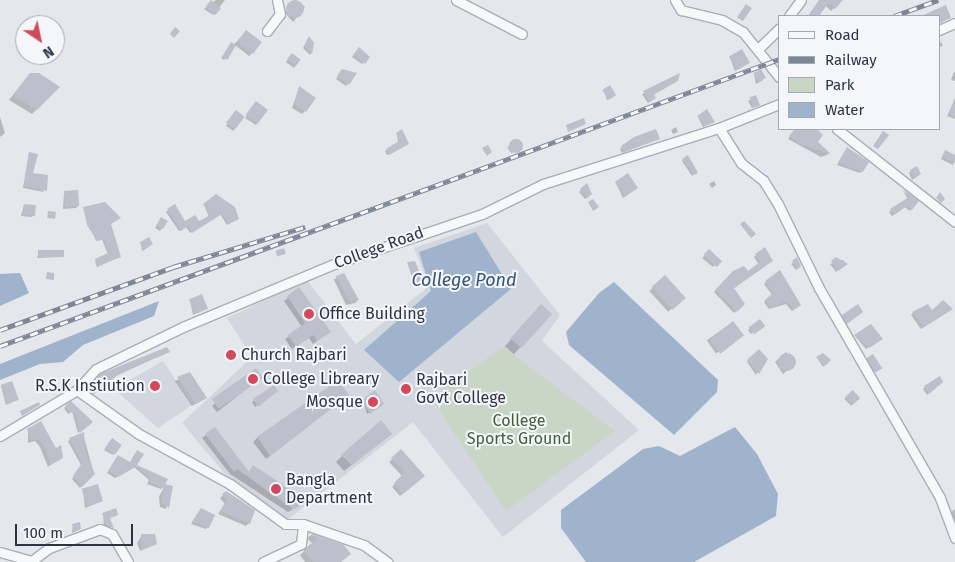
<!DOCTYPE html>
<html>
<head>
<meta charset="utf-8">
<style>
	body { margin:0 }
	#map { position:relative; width:955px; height:562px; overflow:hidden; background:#e4e7ec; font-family:"Fira Sans",sans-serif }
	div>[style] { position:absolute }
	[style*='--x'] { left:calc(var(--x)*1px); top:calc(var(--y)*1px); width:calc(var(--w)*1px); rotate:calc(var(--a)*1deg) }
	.built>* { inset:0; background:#d2d6de }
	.green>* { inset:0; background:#c9d6c5 }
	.water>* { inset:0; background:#9fb4cc }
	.shadow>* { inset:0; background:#0003; transform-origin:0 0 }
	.building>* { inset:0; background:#bbc0ca; transform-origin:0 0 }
	.round { border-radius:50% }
	.roads { filter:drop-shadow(1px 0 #a9aeb7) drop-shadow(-1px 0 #a9aeb7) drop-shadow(0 1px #a9aeb7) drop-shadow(0 -1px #a9aeb7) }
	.minor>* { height:9px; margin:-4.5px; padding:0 4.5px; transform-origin:4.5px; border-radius:4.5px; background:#f7f8fa }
	.rail>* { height:4.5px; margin-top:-2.25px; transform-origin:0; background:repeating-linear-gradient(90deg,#f4f6f9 0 8px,#7d8696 0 16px); box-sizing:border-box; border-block:1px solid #7d8696 }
	.dots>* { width:14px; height:14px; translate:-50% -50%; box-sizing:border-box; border:2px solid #f4f6f9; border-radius:50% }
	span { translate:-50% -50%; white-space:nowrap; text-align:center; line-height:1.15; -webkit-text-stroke:4px #f4f6f9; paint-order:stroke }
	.street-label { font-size:16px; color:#2b3445 }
	.poi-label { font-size:16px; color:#2b3445 }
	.left { translate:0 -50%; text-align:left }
	.right { translate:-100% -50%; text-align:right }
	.park-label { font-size:16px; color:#3f6138 }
	.water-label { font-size:18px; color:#34527a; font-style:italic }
	.legend { position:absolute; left:778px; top:15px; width:162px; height:115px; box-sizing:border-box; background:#f4f6f9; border:1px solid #a4a8b1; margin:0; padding:6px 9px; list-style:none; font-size:15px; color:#2b3445 }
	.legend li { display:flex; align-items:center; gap:10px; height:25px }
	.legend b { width:25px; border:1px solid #a4a8b1 }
	.north { position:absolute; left:15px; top:15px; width:50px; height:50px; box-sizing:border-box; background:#f4f6f9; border:1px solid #a4a8b1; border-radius:50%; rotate:146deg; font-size:14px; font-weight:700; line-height:20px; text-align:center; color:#2b3445 }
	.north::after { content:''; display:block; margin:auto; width:18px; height:22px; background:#d1495b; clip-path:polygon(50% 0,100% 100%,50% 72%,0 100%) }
	.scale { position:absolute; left:15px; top:524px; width:118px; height:22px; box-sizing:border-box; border:2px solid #2b3445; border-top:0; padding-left:6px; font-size:15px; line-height:18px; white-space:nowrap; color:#2b3445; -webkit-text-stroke:4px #f4f6f9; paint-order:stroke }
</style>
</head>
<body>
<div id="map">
	<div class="built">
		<i style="clip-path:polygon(487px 223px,560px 315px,542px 341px,639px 430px,503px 537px,413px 422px,286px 521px,231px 481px,182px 423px,252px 357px,227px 318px,307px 280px,356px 344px,429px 286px,414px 248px)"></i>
		<i style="clip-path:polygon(163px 361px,192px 405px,158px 428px,114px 389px)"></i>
	</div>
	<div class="green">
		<i style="clip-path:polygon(503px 347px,615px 431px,506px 511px,431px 398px)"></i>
	</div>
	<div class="water">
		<i style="clip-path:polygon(476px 232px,511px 289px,399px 382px,364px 350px,431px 291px,419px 252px)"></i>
		<i style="clip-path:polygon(20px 273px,29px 293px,0 306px,0 274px)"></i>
		<i style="clip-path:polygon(614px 282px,718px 380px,717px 392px,674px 435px,569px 345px,566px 332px,599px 293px)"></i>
		<i style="clip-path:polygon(159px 301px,154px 316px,83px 345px,63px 362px,40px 364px,0 380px,0 364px)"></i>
		<i style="clip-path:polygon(735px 427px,757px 454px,778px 494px,776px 516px,694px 562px,586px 562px,561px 528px,561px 510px,643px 449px,659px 446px,680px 456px)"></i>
	</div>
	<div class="shadow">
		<i style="clip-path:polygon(216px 0,225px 0,213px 15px,204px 9px)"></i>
		<i style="clip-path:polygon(295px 0,305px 7px,293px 22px,285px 13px)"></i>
		<i style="clip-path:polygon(822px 0,840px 2px,831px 11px,826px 6px,819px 16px,809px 16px)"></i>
		<i style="clip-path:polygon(930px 14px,949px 18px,939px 24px,939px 16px,928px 16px)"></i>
		<i style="clip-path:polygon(243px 35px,252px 53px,249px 56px,235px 45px,224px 60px,221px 58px)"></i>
		<i style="clip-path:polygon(308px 40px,311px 53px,310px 55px,303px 48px)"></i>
		<i style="clip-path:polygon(939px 40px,943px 45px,939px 48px)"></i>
		<i style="clip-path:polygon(359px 49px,369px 57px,362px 64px,352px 57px)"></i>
		<i style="left:292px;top:54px;width:10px;height:10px;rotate:37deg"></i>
		<i style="clip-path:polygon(730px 58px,746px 64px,735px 71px)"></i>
		<i style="clip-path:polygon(954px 72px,955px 73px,955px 81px,951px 80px)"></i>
		<i style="clip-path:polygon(340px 73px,355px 74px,346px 86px,336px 79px)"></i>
		<i style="clip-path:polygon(754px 75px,763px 80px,756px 84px)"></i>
		<i style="clip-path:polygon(26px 79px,58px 88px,32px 114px,9px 100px)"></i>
		<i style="clip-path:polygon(674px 83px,653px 95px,655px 98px,648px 103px,642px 94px)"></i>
		<i style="clip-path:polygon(299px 88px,305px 111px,302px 114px,292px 108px)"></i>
		<i style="clip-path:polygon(604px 91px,613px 97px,607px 100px)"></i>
		<i style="clip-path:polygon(755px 97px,759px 105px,752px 108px,748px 101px)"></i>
		<i style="clip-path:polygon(955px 103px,955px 119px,947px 116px)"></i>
		<i style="clip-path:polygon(254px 105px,267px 110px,256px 125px,245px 118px)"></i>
		<i style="left:236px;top:112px;width:9px;height:17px;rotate:36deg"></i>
		<i style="clip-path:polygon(0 117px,5px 133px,0 137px)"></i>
		<i style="clip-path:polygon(698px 117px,714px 122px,703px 127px)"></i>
		<i style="clip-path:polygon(676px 127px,678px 132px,673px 134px,671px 130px)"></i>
		<i style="clip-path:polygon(795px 129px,812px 129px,822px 135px,817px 142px,829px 154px,821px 157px,788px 139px)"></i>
		<i style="clip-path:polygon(397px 134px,406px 145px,387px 155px,385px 151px,398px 143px)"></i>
		<i style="clip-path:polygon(658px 139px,622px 153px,620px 149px,622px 147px)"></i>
		<i style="clip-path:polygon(521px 141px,520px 150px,511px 153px,507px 147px)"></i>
		<i style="clip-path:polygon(845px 151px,862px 171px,860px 173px,837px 165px)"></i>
		<i style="clip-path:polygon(29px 153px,31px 175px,44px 192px,23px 188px)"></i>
		<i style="clip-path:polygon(944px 153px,955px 156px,953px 165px,941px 159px)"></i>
		<i style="clip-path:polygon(687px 157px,694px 174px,692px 176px,682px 161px)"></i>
		<i style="clip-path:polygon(911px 171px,917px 176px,912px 180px,909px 173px)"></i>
		<i style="clip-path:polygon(714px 181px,716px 185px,712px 188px,709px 184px)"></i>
		<i style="clip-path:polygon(616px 183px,634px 190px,623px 198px)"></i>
		<i style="clip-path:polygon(586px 185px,589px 196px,585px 199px,579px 192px)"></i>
		<i style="clip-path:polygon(903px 191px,917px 202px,910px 211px,905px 207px,892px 216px,889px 212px,908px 199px)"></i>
		<i style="clip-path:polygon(64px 193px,78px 206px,76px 208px,63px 209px)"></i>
		<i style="clip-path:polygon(24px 205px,33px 216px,31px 217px,21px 216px)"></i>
		<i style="clip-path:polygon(204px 205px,237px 219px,227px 225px,220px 214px,190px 233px,186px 227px,179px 231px,166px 212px,174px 206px,184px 222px,198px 223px,209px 217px)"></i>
		<i style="clip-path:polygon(84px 208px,109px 224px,119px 257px,97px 267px,95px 261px,108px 255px,102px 239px,96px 241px)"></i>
		<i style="clip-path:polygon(160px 221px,166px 222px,160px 231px,155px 228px)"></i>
		<i style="clip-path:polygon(141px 244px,150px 246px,142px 251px)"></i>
		<i style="clip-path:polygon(765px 248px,771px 261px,733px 289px,744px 304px,734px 313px,714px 292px,733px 272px,748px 273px,759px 265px,754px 257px)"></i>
		<i style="clip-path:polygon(39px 251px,62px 257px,37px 258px)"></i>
		<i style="clip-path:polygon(709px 251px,720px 261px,713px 267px,702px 258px)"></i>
		<i style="clip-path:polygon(797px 259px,798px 268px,796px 270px,791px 264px)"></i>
		<i style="clip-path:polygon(843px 260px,846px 264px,836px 272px,830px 264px)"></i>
		<i style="clip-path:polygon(408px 263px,422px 281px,420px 283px,414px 285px)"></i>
		<i style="clip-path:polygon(779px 272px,798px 306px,792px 311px,786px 304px,769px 309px,764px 302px,772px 295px,764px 284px)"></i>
		<i style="clip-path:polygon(337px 277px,358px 300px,355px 303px,346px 305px,334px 280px)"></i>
		<i style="left:665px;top:277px;width:28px;height:21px;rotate:48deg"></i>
		<i style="clip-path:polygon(299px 289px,329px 332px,313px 344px,309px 338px,292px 349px,285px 339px,302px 327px,284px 301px)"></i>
		<i style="clip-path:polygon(190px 300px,206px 309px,193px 315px)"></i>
		<i style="left:541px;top:306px;width:12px;height:54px;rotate:42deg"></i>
		<i style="clip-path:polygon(949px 311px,921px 329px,911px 315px,913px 313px)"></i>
		<i style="clip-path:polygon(860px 313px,845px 325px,841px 318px,843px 316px)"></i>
		<i style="left:733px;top:322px;width:16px;height:32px;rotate:55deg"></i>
		<i style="clip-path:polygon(761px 327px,751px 334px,748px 330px,750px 328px)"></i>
		<i style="clip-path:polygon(855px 336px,880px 340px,866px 349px)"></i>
		<i style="clip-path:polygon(759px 351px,766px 359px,756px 375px,747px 362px)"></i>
		<i style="clip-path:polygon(168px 352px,116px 376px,90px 397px,84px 393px,101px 375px)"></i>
		<i style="clip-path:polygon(786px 352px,796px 363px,783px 374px,775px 362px)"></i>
		<i style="clip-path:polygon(817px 358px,829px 360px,823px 367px)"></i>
		<i style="clip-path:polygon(867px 359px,878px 369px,872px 373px)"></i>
		<i style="clip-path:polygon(256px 370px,258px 380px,217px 412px,212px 406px)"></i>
		<i style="clip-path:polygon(190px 374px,205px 398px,192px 406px,175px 381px)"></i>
		<i style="clip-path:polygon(942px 382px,927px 395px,923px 389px,925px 387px)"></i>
		<i style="clip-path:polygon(1px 386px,18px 399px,6px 405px)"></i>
		<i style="clip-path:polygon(274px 387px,275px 393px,255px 407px,252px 402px)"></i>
		<i style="left:852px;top:391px;width:10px;height:11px;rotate:45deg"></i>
		<i style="clip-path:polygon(343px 399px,266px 459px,253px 442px,258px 437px)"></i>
		<i style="clip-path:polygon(363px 401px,381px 406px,367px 414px)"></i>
		<i style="clip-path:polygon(71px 403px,91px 422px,78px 433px,72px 411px,68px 414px,64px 408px)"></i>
		<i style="clip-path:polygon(28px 430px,61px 457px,48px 467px,40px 447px,35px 441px,28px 443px)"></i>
		<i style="clip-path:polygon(83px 434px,94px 474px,80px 488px,72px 479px,81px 465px,68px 441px)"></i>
		<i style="clip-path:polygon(391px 434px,344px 471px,336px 462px,342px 456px)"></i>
		<i style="clip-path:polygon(206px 435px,248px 473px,253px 467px,297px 507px,288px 512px,230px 474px,202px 438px)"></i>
		<i style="clip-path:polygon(110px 441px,120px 445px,113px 455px,104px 450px)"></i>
		<i style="clip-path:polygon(401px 451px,420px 479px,400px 496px,392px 487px,402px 476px,389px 462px)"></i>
		<i style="clip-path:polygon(117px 458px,166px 479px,165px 485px,161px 489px,147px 484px,149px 480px,134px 467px,115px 478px,107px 473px)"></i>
		<i style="clip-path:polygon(165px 485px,171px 487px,166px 509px,160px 507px,159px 497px)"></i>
		<i style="clip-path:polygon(83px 490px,102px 501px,85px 508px)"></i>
		<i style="clip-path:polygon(226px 493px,249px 523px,246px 526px,218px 514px,225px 504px,220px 498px)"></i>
		<i style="clip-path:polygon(955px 509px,955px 522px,954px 523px,950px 513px)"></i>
		<i style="clip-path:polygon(199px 511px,208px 527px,206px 529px,191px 524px)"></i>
		<i style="clip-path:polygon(103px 514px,109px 518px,111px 529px,104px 526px)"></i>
		<i style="clip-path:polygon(73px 525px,80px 529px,72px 533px)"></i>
		<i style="clip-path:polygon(142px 535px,156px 544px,140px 551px,137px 543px)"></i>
		<i style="clip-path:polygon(311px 535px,343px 546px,341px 562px,305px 562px,300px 555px,313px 544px,307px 538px)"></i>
	</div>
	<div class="building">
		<i style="left:211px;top:0;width:13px;height:9px;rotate:39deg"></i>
		<i style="clip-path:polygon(819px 0,843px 0,835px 9px,829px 3px,818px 16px,808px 16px)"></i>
		<i class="round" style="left:286px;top:0;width:18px;height:18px"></i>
		<i style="left:746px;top:4px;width:7px;height:16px;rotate:34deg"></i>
		<i style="clip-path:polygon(946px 5px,951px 18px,939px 23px,939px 16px,921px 16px)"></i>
		<i style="clip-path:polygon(175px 27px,180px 31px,174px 38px,170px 34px)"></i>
		<i style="left:246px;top:30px;width:20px;height:15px;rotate:37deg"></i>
		<i style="clip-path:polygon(309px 36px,314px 43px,312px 54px,304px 46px)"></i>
		<i style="left:231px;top:42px;width:6px;height:17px;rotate:31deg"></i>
		<i style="clip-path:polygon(359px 47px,370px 57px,365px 64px,353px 55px)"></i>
		<i style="left:742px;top:49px;width:16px;height:15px;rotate:60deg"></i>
		<i style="left:292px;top:53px;width:11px;height:8px;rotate:38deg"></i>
		<i style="clip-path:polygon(342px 69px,357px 73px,349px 85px,337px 76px)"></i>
		<i style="left:761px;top:69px;width:10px;height:9px;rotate:61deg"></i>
		<i style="clip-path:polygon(30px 73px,39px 73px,60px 87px,37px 110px,13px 95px)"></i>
		<i style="clip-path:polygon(680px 73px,678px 81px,654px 94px,656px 98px,650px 102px,643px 91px)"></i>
		<i style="left:610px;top:85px;width:12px;height:9px;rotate:59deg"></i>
		<i style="clip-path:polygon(299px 86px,316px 98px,306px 112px,294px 105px)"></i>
		<i style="left:756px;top:95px;width:11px;height:7px;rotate:68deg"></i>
		<i style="clip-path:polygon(955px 98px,955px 117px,948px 114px)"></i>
		<i style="left:256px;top:101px;width:15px;height:17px;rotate:37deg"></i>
		<i style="clip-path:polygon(707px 109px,715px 122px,705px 126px,697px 116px)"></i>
		<i style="left:236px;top:110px;width:11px;height:16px;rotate:38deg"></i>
		<i style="clip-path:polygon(584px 118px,586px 124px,568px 132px,566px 125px)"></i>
		<i style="clip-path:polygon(402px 129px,409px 144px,389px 155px,386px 149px,399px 141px,396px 133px)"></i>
		<i style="clip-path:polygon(656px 129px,660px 139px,624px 152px,621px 146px,634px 137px)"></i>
		<i style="clip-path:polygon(795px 129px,818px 130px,823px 135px,818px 142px,831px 154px,802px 145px,789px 136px)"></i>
		<i style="clip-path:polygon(883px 131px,889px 135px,878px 149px,873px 146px)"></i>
		<i class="round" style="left:509px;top:139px;width:14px;height:14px"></i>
		<i style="clip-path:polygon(488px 145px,492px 152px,487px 156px,482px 148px)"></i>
		<i style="clip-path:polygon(847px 147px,869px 162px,863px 172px,838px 163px)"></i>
		<i style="clip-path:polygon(945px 150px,955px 155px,955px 163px,942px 157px)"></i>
		<i style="clip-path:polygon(29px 152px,38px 154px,33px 173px,48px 175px,47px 191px,24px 186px)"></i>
		<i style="clip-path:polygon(688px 155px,698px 173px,694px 175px,682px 159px)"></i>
		<i style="clip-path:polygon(917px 166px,921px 174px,914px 179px,910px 170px)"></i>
		<i style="left:628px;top:173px;width:18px;height:16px;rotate:56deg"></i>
		<i style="clip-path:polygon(587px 183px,592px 194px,587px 198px,580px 189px)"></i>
		<i style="clip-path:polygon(903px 189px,919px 201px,912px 210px,907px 206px,894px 215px,890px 209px,909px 197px)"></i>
		<i style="left:78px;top:190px;width:16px;height:14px;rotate:86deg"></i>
		<i style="clip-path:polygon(940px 192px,945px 199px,941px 203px,936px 198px)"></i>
		<i style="clip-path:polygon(216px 194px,235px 207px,239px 219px,229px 224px,222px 214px,192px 233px,188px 226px,181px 231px,167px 209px,175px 204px,185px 221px,195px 215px,199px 221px,210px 215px,203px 204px)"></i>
		<i style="clip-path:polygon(593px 199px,599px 207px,593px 211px,588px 202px)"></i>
		<i style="clip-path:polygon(105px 202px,121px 218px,111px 224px,121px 257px,98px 266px,95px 259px,108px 253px,104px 239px,97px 241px,87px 225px,83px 207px)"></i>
		<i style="left:24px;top:204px;width:12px;height:11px;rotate:5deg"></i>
		<i style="left:48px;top:211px;width:8px;height:7px;rotate:7deg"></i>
		<i style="clip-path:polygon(161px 217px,168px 221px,163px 229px,156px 226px)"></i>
		<i style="clip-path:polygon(744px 221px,756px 234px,751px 238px,740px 224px)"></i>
		<i style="left:149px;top:237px;width:8px;height:11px;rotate:60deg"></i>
		<i style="clip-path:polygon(765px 247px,773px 261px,734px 288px,745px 304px,737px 312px,715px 290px,733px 271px,744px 266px,748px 271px,760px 262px,755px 254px)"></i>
		<i style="left:284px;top:248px;width:6px;height:9px;rotate:72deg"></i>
		<i style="left:709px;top:249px;width:18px;height:8px;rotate:43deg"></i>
		<i style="left:38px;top:250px;width:26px;height:7px"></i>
		<i style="clip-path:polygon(797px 257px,801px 266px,798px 269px,792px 261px)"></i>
		<i style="clip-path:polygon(836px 257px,848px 264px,838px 271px,831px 261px)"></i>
		<i style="clip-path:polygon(415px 261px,423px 281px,415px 284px,407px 262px)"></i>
		<i style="clip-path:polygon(780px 270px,801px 305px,794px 310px,787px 301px,771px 308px,765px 300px,773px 293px,765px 281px)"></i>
		<i style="clip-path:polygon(47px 272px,54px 273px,54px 280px,46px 279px)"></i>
		<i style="clip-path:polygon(344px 273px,359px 300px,350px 302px,336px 276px)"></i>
		<i style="left:665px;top:275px;width:31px;height:18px;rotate:48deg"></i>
		<i style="clip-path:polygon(299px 287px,331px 332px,317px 341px,313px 335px,296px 347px,288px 335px,305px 323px,287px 296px)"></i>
		<i style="left:202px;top:294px;width:16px;height:14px;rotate:68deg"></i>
		<i style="clip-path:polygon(943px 300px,953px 309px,924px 327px,912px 312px,928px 304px,932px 310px)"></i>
		<i style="left:541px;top:304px;width:15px;height:46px;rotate:42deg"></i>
		<i style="clip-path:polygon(858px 304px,863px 312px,847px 324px,842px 315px)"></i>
		<i style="left:760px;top:319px;width:9px;height:14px;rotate:54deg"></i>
		<i style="left:733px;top:321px;width:18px;height:30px;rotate:52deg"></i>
		<i style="clip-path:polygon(871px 324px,883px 339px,869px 348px,854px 335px)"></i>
		<i style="clip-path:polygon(167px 347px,170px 352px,120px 373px,94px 394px,86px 389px,100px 374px)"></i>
		<i style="clip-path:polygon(759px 349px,768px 359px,759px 374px,747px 360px)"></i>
		<i style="clip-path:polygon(823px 353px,831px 360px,825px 366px,816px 357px)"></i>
		<i class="round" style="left:778px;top:353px;width:18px;height:18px"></i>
		<i style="left:873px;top:354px;width:17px;height:8px;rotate:57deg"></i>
		<i style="left:256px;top:368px;width:12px;height:54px;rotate:55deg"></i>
		<i style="clip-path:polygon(190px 372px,207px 398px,196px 404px,177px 377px)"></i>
		<i style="clip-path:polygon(940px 376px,943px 382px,929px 394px,924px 386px)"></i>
		<i style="clip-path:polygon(338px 380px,349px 395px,270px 456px,257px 437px)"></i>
		<i style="left:12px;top:381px;width:20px;height:12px;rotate:70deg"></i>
		<i style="clip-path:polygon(274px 385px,278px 391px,258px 407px,253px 399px)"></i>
		<i style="clip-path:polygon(375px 390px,384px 404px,370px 414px,362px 400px)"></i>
		<i style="left:853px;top:390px;width:11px;height:10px;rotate:49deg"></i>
		<i style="clip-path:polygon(71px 401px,93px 422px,80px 433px,74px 411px,70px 413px,65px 406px)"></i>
		<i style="clip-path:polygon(39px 402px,40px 405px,22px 416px,20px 411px)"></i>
		<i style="clip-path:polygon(381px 420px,392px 434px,352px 465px,341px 455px)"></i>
		<i style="clip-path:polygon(41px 421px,56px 448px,61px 445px,63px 458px,51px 465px,43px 444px,38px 439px,31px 441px,27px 429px)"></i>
		<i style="clip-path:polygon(215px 427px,249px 472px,253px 465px,304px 499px,298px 508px,293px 509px,237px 469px,234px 472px,205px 434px)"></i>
		<i style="clip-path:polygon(84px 432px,85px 450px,95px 474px,82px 487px,73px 476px,82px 463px,69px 438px)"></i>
		<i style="left:112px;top:438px;width:12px;height:12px;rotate:35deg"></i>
		<i style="clip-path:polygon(401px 449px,425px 476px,403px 494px,394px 483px,405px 472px,391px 458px)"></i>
		<i style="clip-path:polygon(137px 450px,144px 454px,137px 465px,168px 479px,163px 488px,148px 482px,150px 478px,137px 466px,118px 477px,108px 471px,118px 455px,130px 462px)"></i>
		<i style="left:98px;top:484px;width:18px;height:17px;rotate:74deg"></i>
		<i style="clip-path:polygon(165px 484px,173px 486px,169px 508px,161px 502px)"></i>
		<i style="clip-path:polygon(226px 491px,255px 510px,250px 524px,220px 511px,227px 500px,222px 494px)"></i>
		<i style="clip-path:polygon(116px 508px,118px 515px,110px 518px,114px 528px,106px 525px,102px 513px)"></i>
		<i style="clip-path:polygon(201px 508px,215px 515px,209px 528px,192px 522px)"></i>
		<i style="clip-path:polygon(80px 522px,81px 529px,74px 532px,72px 524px)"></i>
		<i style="clip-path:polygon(310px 533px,344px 545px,351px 554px,341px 562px,313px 562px,303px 550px,317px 539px)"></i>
		<i style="clip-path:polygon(141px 534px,155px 534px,157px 544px,142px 550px)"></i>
	</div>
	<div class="roads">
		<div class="minor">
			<i style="--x:456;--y:0;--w:74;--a:27.3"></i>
			<i style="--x:675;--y:0;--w:12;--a:59"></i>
			<i style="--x:681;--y:10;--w:42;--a:13.7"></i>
			<i style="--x:722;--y:20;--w:24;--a:30"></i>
			<i style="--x:743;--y:32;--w:58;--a:51.3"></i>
			<i style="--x:789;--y:16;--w:20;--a:-53"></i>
			<i style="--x:939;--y:30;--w:17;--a:-24"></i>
			<i style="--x:267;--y:31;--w:21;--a:-53"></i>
			<i style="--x:280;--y:14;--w:14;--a:-102"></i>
			<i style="--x:759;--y:48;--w:28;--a:-44"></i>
			<i style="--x:719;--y:128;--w:41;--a:57.8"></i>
			<i style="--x:741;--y:163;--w:28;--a:38"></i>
			<i style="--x:763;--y:180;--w:28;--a:58"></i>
			<i style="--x:778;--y:204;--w:93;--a:64"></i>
			<i style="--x:819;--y:288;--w:242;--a:60"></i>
			<i style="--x:940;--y:498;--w:43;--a:69.4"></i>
			<i style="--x:837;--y:129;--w:150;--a:38.2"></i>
			<i style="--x:77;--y:390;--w:76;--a:35.4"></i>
			<i style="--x:139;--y:434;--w:104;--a:28.8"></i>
			<i style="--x:230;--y:484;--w:68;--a:36"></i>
			<i style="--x:285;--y:524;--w:18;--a:0"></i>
			<i style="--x:303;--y:524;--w:65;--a:19"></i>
			<i style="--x:364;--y:545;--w:29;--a:36"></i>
			<i style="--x:0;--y:436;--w:90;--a:-30.9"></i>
			<i style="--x:77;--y:390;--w:28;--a:-48"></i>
			<i style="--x:96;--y:369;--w:99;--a:-25.8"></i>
			<i style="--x:185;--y:326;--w:161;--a:-22.6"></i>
			<i style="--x:334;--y:264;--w:156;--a:-18.7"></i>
			<i style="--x:482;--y:214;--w:68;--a:-26.2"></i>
			<i style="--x:543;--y:184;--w:185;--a:-17.7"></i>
			<i style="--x:719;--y:128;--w:65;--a:-21.8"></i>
			<i style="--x:0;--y:552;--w:35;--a:16"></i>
			<i style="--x:33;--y:560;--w:20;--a:-37"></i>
			<i style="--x:49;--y:548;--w:54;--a:-20.4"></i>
			<i style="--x:100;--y:529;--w:13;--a:23"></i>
			<i style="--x:112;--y:534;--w:32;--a:60"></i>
			<i style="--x:263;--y:562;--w:42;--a:-25.3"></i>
			<i style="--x:301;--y:544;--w:20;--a:-84"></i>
		</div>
	</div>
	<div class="rail">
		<i style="--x:894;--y:16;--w:47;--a:-20"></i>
		<i style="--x:0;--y:330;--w:184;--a:-20"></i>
		<i style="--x:173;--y:267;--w:138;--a:-16.9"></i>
		<i style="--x:0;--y:346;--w:830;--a:-20.22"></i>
	</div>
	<div class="dots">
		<i style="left:309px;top:314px;background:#d1495b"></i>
		<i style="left:231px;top:355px;background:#d1495b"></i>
		<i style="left:253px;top:379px;background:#d1495b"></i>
		<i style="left:155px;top:386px;background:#d1495b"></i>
		<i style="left:406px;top:389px;background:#d1495b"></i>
		<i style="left:373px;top:402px;background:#d1495b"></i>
		<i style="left:276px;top:489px;background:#d1495b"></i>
	</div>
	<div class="street-label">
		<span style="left:379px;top:248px;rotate:-20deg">College Road</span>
	</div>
	<div class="poi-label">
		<span class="left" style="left:319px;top:314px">Office Building</span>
		<span class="left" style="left:241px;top:355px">Church Rajbari</span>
		<span class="left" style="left:263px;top:379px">College Libreary</span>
		<span class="left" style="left:416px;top:389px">Rajbari<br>Govt College</span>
		<span class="right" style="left:145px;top:386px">R.S.K Instiution</span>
		<span class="right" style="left:363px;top:402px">Mosque</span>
		<span class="left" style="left:286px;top:489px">Bangla<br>Department</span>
	</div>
	<div class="park-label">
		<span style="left:519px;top:430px">College<br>Sports Ground</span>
	</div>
	<div class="water-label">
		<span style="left:464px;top:280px">College Pond</span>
	</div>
	<ul class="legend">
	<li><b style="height:6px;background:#f7f8fa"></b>Road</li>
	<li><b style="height:6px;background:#7d8696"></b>Railway</li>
	<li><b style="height:14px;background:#c9d6c5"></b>Park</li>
	<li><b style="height:14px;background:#9fb4cc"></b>Water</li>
	</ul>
	<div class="north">N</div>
	<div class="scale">100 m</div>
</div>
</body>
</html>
